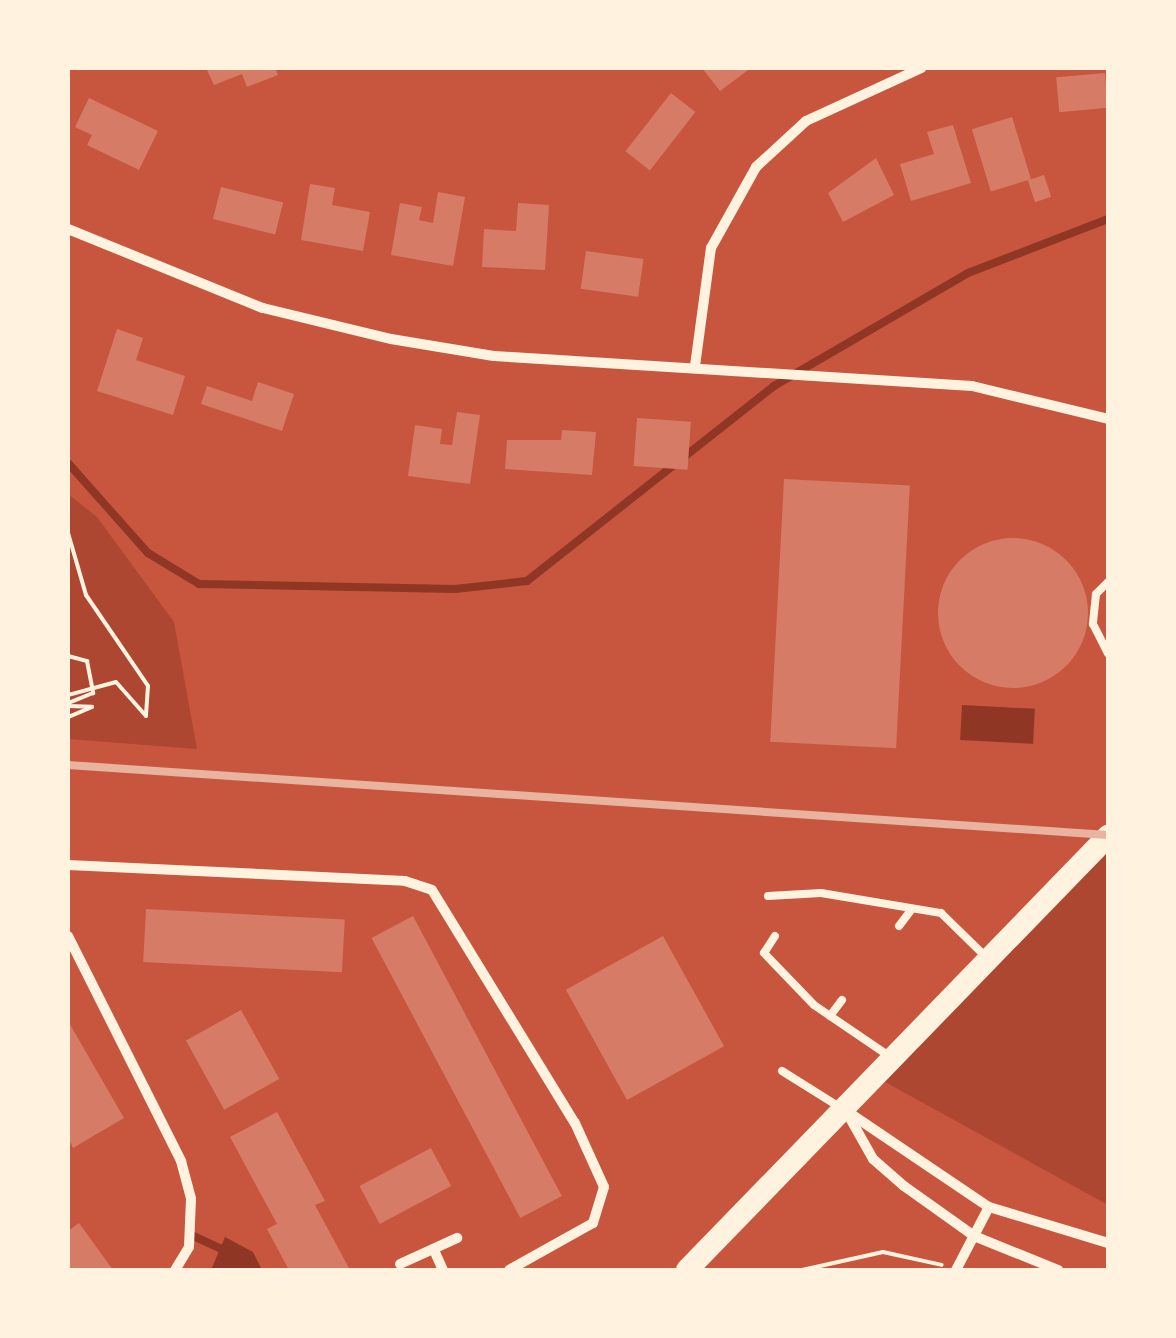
<!DOCTYPE html>
<html>
<head>
<meta charset="utf-8">
<style>
	body { margin:0 }
	#map { position:relative; width:1176px; height:1338px; overflow:hidden; background:#c8553d; font-family:"Source Serif 4",serif }
	div>[style] { position:absolute }
	[style*='--x'] { left:calc(var(--x)*1px); top:calc(var(--y)*1px); width:calc(var(--w)*1px); rotate:calc(var(--a)*1deg) }
	.green>* { inset:0; background:#ae4732 }
	.water>* { inset:0; background:#8f3625; transform-origin:0 0 }
	.stream>* { height:8px; margin:-4px; padding:0 4px; transform-origin:4px; border-radius:4px; background:#8f3625 }
	.building>* { inset:0; background:#d67c66; transform-origin:0 0 }
	.round { border-radius:50% }
	.path>* { height:4px; margin:-2px; padding:0 2px; transform-origin:2px; border-radius:2px; background:#fff3e0 }
	.service>* { height:8px; margin:-4px; padding:0 4px; transform-origin:4px; border-radius:4px; background:#fff3e0 }
	.minor>* { height:10px; margin:-5px; padding:0 5px; transform-origin:5px; border-radius:5px; background:#fff3e0 }
	.primary>* { height:22px; margin:-11px; padding:0 11px; transform-origin:11px; border-radius:11px; background:#fff3e0 }
	.rail>* { height:8px; margin:-4px; padding:0 4px; transform-origin:4px; border-radius:4px; background:#e9b49f }
	span { translate:-50% -50%; white-space:nowrap; text-align:center; line-height:1.15; -webkit-text-stroke:8px #fff3e0; paint-order:stroke }
	.frame { position:absolute; inset:0; border:70px solid #fff3e0; pointer-events:none }
</style>
</head>
<body>
<div id="map">
	<div class="green">
		<i style="clip-path:polygon(68px 494px,97px 517px,174px 622px,197px 749px,68px 739px)"></i>
		<i style="clip-path:polygon(1108px 837px,1108px 1205px,878px 1078px)"></i>
	</div>
	<div class="water">
		<i style="left:962px;top:705px;width:73px;height:35px;rotate:3deg"></i>
		<i style="clip-path:polygon(225px 1237px,253px 1252px,262px 1270px,211px 1270px)"></i>
	</div>
	<div class="stream">
		<i style="--x:68;--y:463;--w:120;--a:48.4"></i>
		<i style="--x:148;--y:553;--w:60;--a:31.3"></i>
		<i style="--x:199;--y:584;--w:256;--a:1.1"></i>
		<i style="--x:455;--y:589;--w:72;--a:-6.3"></i>
		<i style="--x:527;--y:581;--w:315;--a:-38.3"></i>
		<i style="--x:774;--y:386;--w:225;--a:-30.2"></i>
		<i style="--x:968;--y:273;--w:150;--a:-21.1"></i>
		<i style="--x:189;--y:1234;--w:41;--a:24.7"></i>
	</div>
	<div class="building">
		<i style="clip-path:polygon(206px 68px,275px 68px,278px 75px,247px 87px,242px 74px,214px 85px)"></i>
		<i style="clip-path:polygon(702px 68px,751px 68px,720px 91px)"></i>
		<i style="left:1105px;top:73px;width:35px;height:49px;rotate:85deg"></i>
		<i style="left:671px;top:93px;width:31px;height:74px;rotate:38deg"></i>
		<i style="clip-path:polygon(89px 98px,158px 131px,139px 170px,87px 145px,92px 135px,75px 127px)"></i>
		<i style="left:1012px;top:117px;width:65px;height:42px;rotate:73deg"></i>
		<i style="clip-path:polygon(953px 125px,971px 183px,911px 201px,900px 164px,934px 154px,927px 132px)"></i>
		<i style="clip-path:polygon(876px 158px,894px 195px,843px 222px,828px 193px)"></i>
		<i style="left:1044px;top:175px;width:23px;height:17px;rotate:72deg"></i>
		<i style="clip-path:polygon(310px 184px,335px 188px,332px 205px,370px 212px,363px 251px,301px 240px)"></i>
		<i style="left:221px;top:187px;width:64px;height:33px;rotate:14deg"></i>
		<i style="clip-path:polygon(438px 192px,465px 197px,453px 266px,391px 255px,400px 203px,422px 207px,419px 220px,433px 223px)"></i>
		<i style="clip-path:polygon(518px 203px,549px 205px,545px 270px,482px 267px,484px 229px,516px 231px)"></i>
		<i style="left:586px;top:251px;width:58px;height:38px;rotate:8deg"></i>
		<i style="clip-path:polygon(117px 329px,143px 338px,136px 360px,185px 376px,173px 415px,97px 391px)"></i>
		<i style="clip-path:polygon(258px 382px,294px 394px,282px 431px,201px 404px,207px 386px,252px 401px)"></i>
		<i style="clip-path:polygon(457px 412px,480px 415px,470px 484px,408px 476px,415px 425px,442px 429px,440px 444px,452px 445px)"></i>
		<i style="left:637px;top:418px;width:54px;height:48px;rotate:4deg"></i>
		<i style="clip-path:polygon(562px 430px,596px 432px,592px 475px,505px 469px,507px 440px,561px 440px)"></i>
		<i style="left:784px;top:479px;width:126px;height:263px;rotate:3deg"></i>
		<i class="round" style="left:938px;top:538px;width:150px;height:150px"></i>
		<i style="left:146px;top:909px;width:199px;height:53px;rotate:3deg"></i>
		<i style="left:413px;top:916px;width:317px;height:47px;rotate:62deg"></i>
		<i style="left:663px;top:936px;width:126px;height:111px;rotate:61deg"></i>
		<i style="left:241px;top:1010px;width:79px;height:63px;rotate:61deg"></i>
		<i style="clip-path:polygon(68px 1021px,124px 1118px,73px 1148px,68px 1137px)"></i>
		<i style="clip-path:polygon(277px 1112px,325px 1201px,315px 1205px,350px 1270px,289px 1270px,267px 1229px,277px 1224px,230px 1137px)"></i>
		<i style="left:431px;top:1148px;width:43px;height:81px;rotate:62deg"></i>
		<i style="clip-path:polygon(79px 1223px,113px 1270px,68px 1270px,68px 1231px)"></i>
	</div>
	<div class="path">
		<i style="--x:68;--y:533;--w:65;--a:73.8"></i>
		<i style="--x:86;--y:595;--w:110;--a:55.7"></i>
		<i style="--x:148;--y:686;--w:30;--a:94"></i>
		<i style="--x:146;--y:716;--w:45;--a:-131.4"></i>
		<i style="--x:116;--y:682;--w:50;--a:164.8"></i>
		<i style="--x:68;--y:656;--w:20;--a:15"></i>
		<i style="--x:87;--y:661;--w:33;--a:79"></i>
		<i style="--x:93;--y:693;--w:27;--a:158"></i>
		<i style="--x:68;--y:706;--w:24;--a:2"></i>
		<i style="--x:92;--y:707;--w:26;--a:157"></i>
		<i style="--x:802;--y:1270;--w:83;--a:-12.5"></i>
		<i style="--x:883;--y:1252;--w:60;--a:12.4"></i>
	</div>
	<div class="service">
		<i style="--x:1108;--y:582;--w:17;--a:135"></i>
		<i style="--x:1096;--y:594;--w:30;--a:96"></i>
		<i style="--x:1093;--y:624;--w:33;--a:63"></i>
		<i style="--x:768;--y:896;--w:53;--a:-3.2"></i>
		<i style="--x:821;--y:893;--w:122;--a:9.5"></i>
		<i style="--x:941;--y:913;--w:62;--a:44.3"></i>
		<i style="--x:899;--y:926;--w:21;--a:-53"></i>
		<i style="--x:775;--y:936;--w:20;--a:123"></i>
		<i style="--x:764;--y:953;--w:72;--a:46.1"></i>
		<i style="--x:814;--y:1005;--w:94;--a:34.2"></i>
		<i style="--x:830;--y:1016;--w:20;--a:-53"></i>
		<i style="--x:782;--y:1071;--w:70;--a:32.1"></i>
	</div>
	<div class="minor">
		<i style="--x:68;--y:229;--w:210;--a:22.1"></i>
		<i style="--x:263;--y:308;--w:132;--a:13.6"></i>
		<i style="--x:391;--y:339;--w:104;--a:9.4"></i>
		<i style="--x:494;--y:356;--w:479;--a:3.6"></i>
		<i style="--x:972;--y:386;--w:140;--a:13.6"></i>
		<i style="--x:695;--y:366;--w:119;--a:-82.3"></i>
		<i style="--x:711;--y:248;--w:93;--a:-60.9"></i>
		<i style="--x:756;--y:167;--w:68;--a:-42.6"></i>
		<i style="--x:806;--y:121;--w:127;--a:-24.7"></i>
		<i style="--x:68;--y:865;--w:337;--a:2.7"></i>
		<i style="--x:405;--y:881;--w:28;--a:18"></i>
		<i style="--x:432;--y:890;--w:273;--a:58.5"></i>
		<i style="--x:575;--y:1123;--w:70;--a:65.6"></i>
		<i style="--x:604;--y:1187;--w:38;--a:107"></i>
		<i style="--x:593;--y:1223;--w:96;--a:150.8"></i>
		<i style="--x:68;--y:936;--w:252;--a:63.3"></i>
		<i style="--x:181;--y:1161;--w:39;--a:75"></i>
		<i style="--x:191;--y:1199;--w:48;--a:92.4"></i>
		<i style="--x:189;--y:1247;--w:27;--a:121"></i>
		<i style="--x:845;--y:1110;--w:174;--a:34"></i>
		<i style="--x:989;--y:1207;--w:124;--a:16.8"></i>
		<i style="--x:846;--y:1111;--w:55;--a:60.6"></i>
		<i style="--x:873;--y:1159;--w:41;--a:41.1"></i>
		<i style="--x:904;--y:1186;--w:86;--a:35.5"></i>
		<i style="--x:974;--y:1236;--w:91;--a:22"></i>
		<i style="--x:434;--y:1250;--w:22;--a:66"></i>
		<i style="--x:400;--y:1264;--w:63;--a:-24.5"></i>
		<i style="--x:956;--y:1270;--w:71;--a:-62.4"></i>
	</div>
	<div class="primary">
		<i style="--x:687;--y:1270;--w:605;--a:-45.87"></i>
	</div>
	<div class="rail">
		<i style="--x:68;--y:765;--w:1042;--a:3.85"></i>
	</div>
	<div class="frame"></div>
</div>
</body>
</html>
